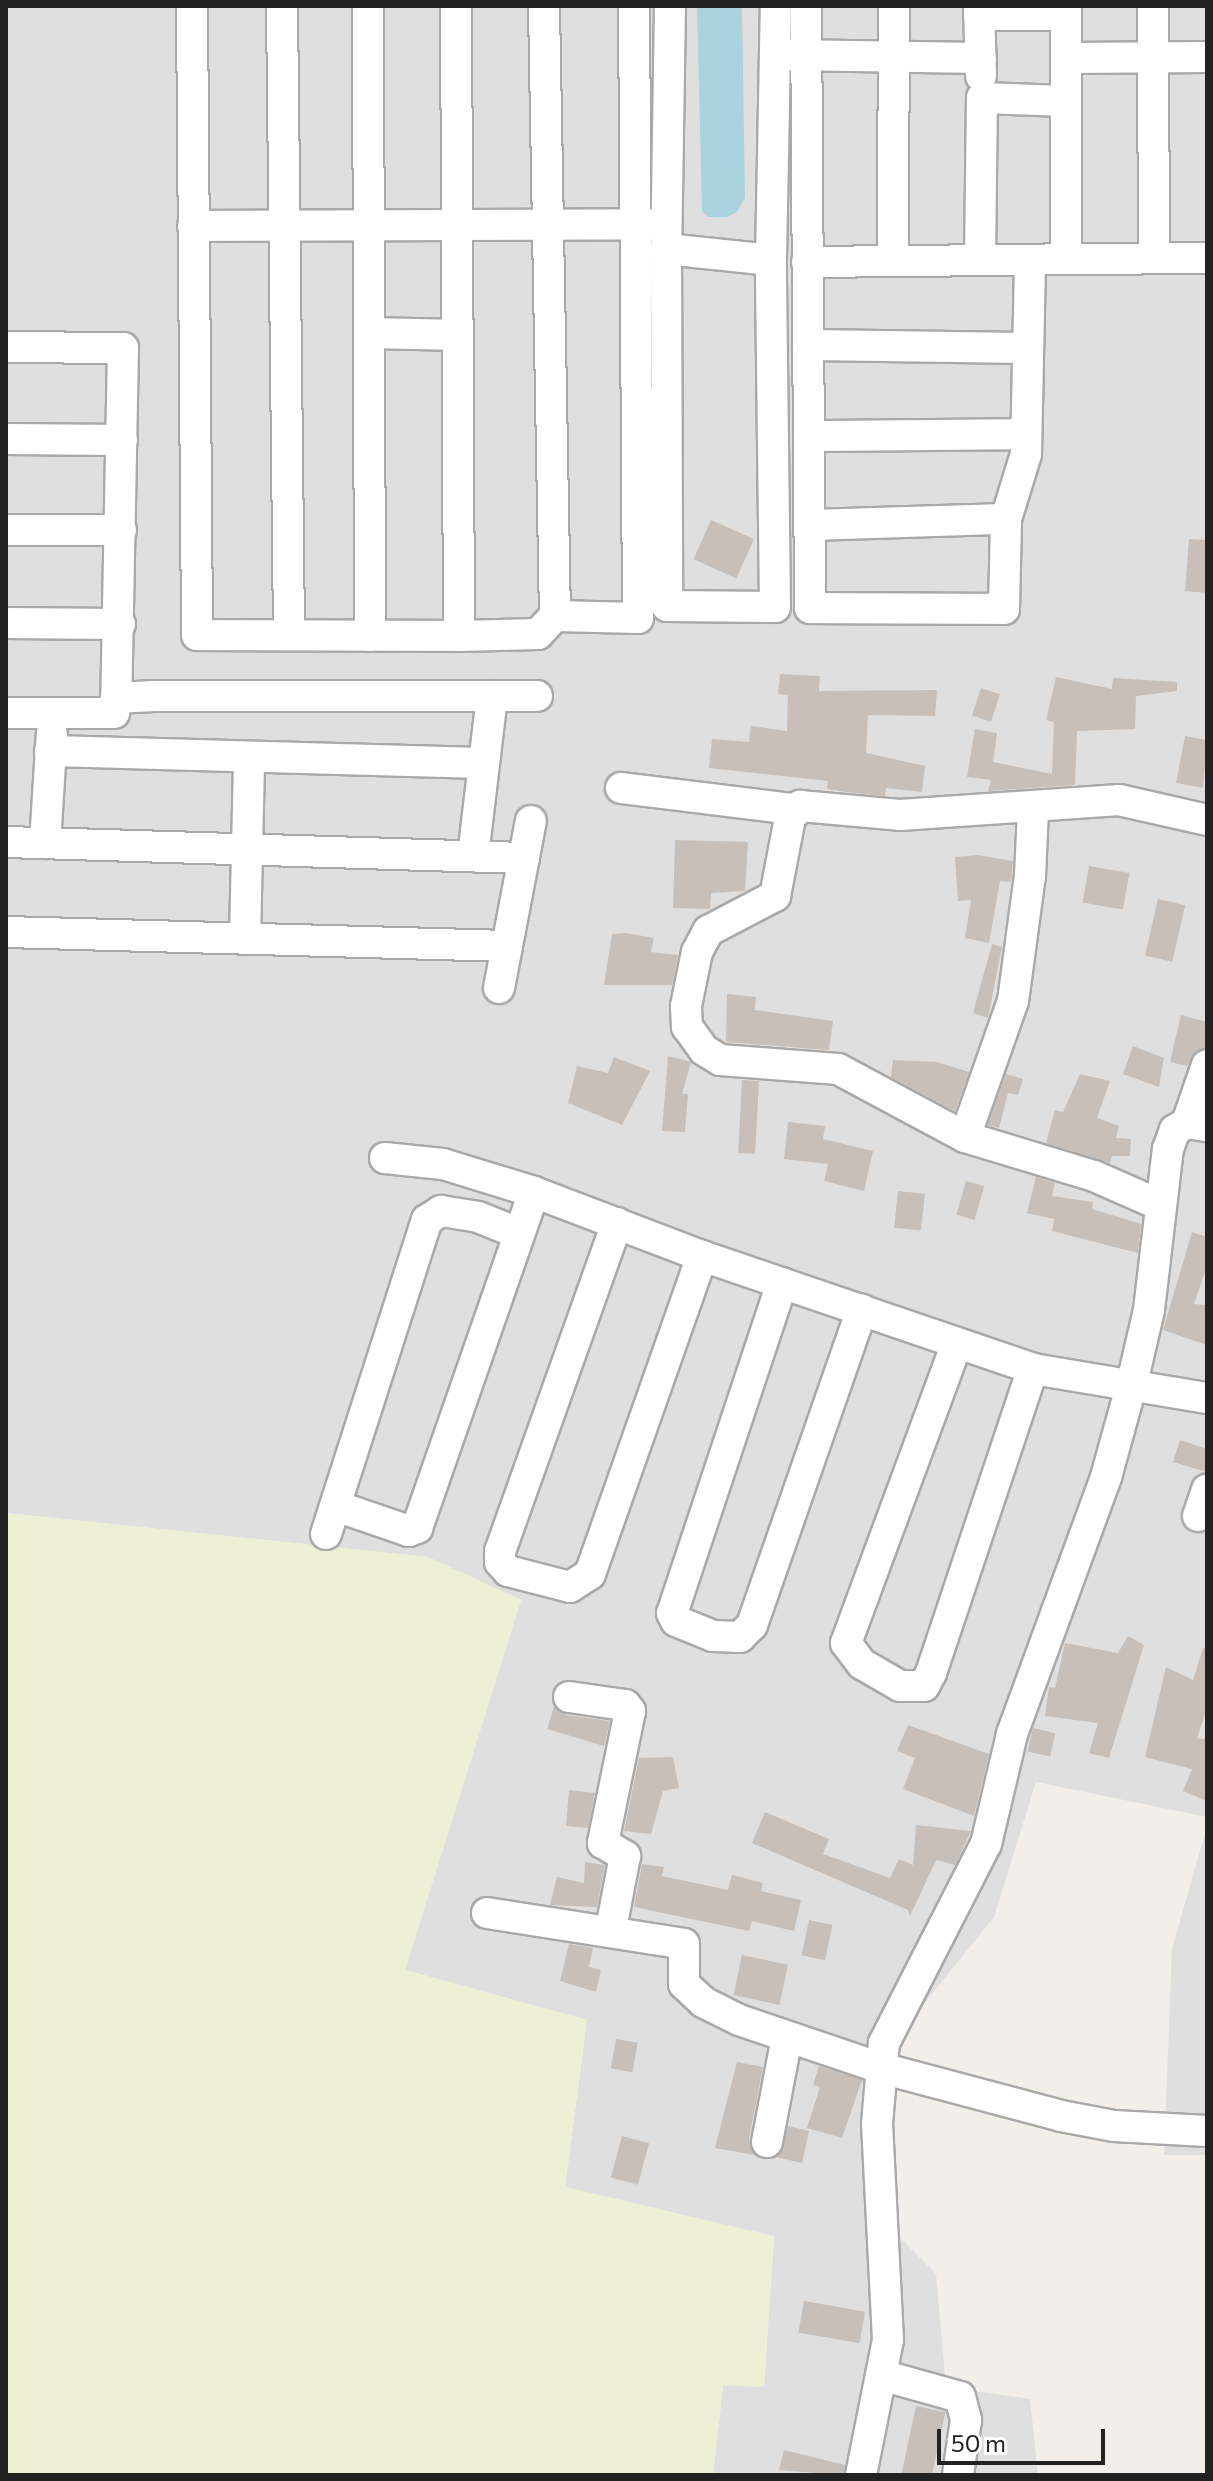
<!DOCTYPE html>
<html>
<head>
<meta charset="utf-8">
<style>
	body { margin:0 }
	#map { position:relative; width:1213px; height:2481px; overflow:hidden; background:#f2efe9; font-family:Commissioner,sans-serif }
	div>[style] { position:absolute }
	[style*='--x'] { left:calc(var(--x)*1px); top:calc(var(--y)*1px); width:calc(var(--w)*1px); rotate:calc(var(--a)*1deg) }
	.residential>* { inset:0; background:#e0dfdf }
	.farmland>* { inset:0; background:#eef0d5 }
	.water>* { inset:0; background:#aad3df }
	.building>* { inset:0; background:#c7bfb8; transform-origin:0 0 }
	.roads { filter:drop-shadow(2px 0 #a9a9a9) drop-shadow(-2px 0 #a9a9a9) drop-shadow(0 2px #a9a9a9) drop-shadow(0 -2px #a9a9a9) }
	.minor>* { height:30px; margin:-15px; padding:0 15px; transform-origin:15px; border-radius:15px; background:#fff }
	span { translate:-50% -50%; white-space:nowrap; text-align:center; line-height:1.15; -webkit-text-stroke:7px #fff; paint-order:stroke }
	.frame { position:absolute; inset:0; border:8px solid #222; pointer-events:none }
	.scale { position:absolute; left:937px; top:2429px; width:168px; height:36px; box-sizing:border-box; border:4px solid #222; border-top:0; padding-left:10px; font-size:24px; line-height:28px; white-space:nowrap; color:#222; -webkit-text-stroke:6px #fff; paint-order:stroke }
</style>
</head>
<body>
<div id="map">
	<div class="residential">
		<i style="clip-path:polygon(6px 6px,1207px 6px,1207px 1817px,1036px 1782px,994px 1917px,890px 2046px,892px 2230px,936px 2274px,946px 2387px,1030px 2399px,1038px 2475px,713px 2475px,723px 2385px,764px 2387px,774px 2237px,565px 2187px,587px 2020px,405px 1970px,521px 1600px,428px 1557px,6px 1513px)"></i>
		<i style="clip-path:polygon(1207px 1826px,1207px 2155px,1164px 2155px,1172px 1949px)"></i>
	</div>
	<div class="farmland">
		<i style="clip-path:polygon(6px 1513px,428px 1557px,521px 1600px,405px 1970px,587px 2020px,565px 2187px,774px 2236px,764px 2387px,723px 2385px,713px 2475px,6px 2475px)"></i>
	</div>
	<div class="water">
		<i style="clip-path:polygon(697px 6px,742px 6px,745px 198px,737px 212px,727px 217px,708px 217px,702px 211px)"></i>
	</div>
	<div class="building">
		<i style="left:711px;top:520px;width:47px;height:43px;rotate:24deg"></i>
		<i style="clip-path:polygon(1189px 539px,1207px 540px,1207px 593px,1185px 591px)"></i>
		<i style="clip-path:polygon(780px 674px,820px 676px,819px 691px,937px 690px,935px 716px,868px 715px,866px 753px,925px 766px,922px 792px,886px 788px,885px 796px,846px 792px,827px 789px,828px 781px,709px 768px,712px 739px,749px 742px,751px 726px,787px 731px,788px 695px,778px 694px)"></i>
		<i style="clip-path:polygon(1056px 677px,1112px 689px,1113px 678px,1177px 682px,1177px 691px,1136px 696px,1135px 729px,1077px 731px,1075px 785px,988px 791px,991px 780px,967px 777px,975px 729px,997px 733px,993px 762px,1052px 774px,1054px 722px,1046px 720px)"></i>
		<i style="left:981px;top:688px;width:20px;height:29px;rotate:18deg"></i>
		<i style="clip-path:polygon(1185px 736px,1207px 740px,1203px 788px,1176px 783px)"></i>
		<i style="clip-path:polygon(675px 840px,748px 842px,745px 891px,711px 893px,710px 909px,673px 908px)"></i>
		<i style="clip-path:polygon(978px 855px,1013px 861px,1011px 882px,1000px 881px,989px 943px,965px 938px,971px 900px,958px 901px,955px 857px)"></i>
		<i style="left:1089px;top:866px;width:41px;height:37px;rotate:10deg"></i>
		<i style="left:1158px;top:899px;width:28px;height:58px;rotate:13deg"></i>
		<i style="clip-path:polygon(626px 933px,654px 938px,651px 952px,678px 955px,672px 985px,604px 985px,612px 934px)"></i>
		<i style="clip-path:polygon(992px 944px,1002px 947px,988px 1018px,973px 1013px)"></i>
		<i style="clip-path:polygon(727px 994px,756px 997px,755px 1010px,833px 1021px,829px 1050px,726px 1042px)"></i>
		<i style="clip-path:polygon(1181px 1015px,1207px 1022px,1207px 1047px,1195px 1052px,1187px 1066px,1170px 1062px)"></i>
		<i style="clip-path:polygon(1133px 1046px,1164px 1058px,1159px 1087px,1123px 1074px)"></i>
		<i style="clip-path:polygon(668px 1056px,691px 1062px,682px 1094px,688px 1094px,685px 1132px,662px 1131px)"></i>
		<i style="clip-path:polygon(614px 1057px,650px 1071px,622px 1125px,568px 1103px,577px 1066px,608px 1073px)"></i>
		<i style="clip-path:polygon(893px 1060px,937px 1062px,969px 1072px,955px 1111px,891px 1077px)"></i>
		<i style="clip-path:polygon(1006px 1074px,1023px 1079px,1018px 1095px,1008px 1093px,999px 1128px,988px 1125px)"></i>
		<i style="clip-path:polygon(1080px 1074px,1110px 1081px,1097px 1118px,1119px 1126px,1116px 1138px,1131px 1139px,1130px 1156px,1112px 1156px,1110px 1163px,1046px 1143px,1055px 1110px,1063px 1112px)"></i>
		<i style="left:742px;top:1080px;width:17px;height:73px;rotate:3deg"></i>
		<i style="clip-path:polygon(788px 1122px,825px 1126px,823px 1139px,873px 1151px,864px 1191px,824px 1181px,828px 1164px,784px 1159px)"></i>
		<i style="clip-path:polygon(1036px 1177px,1055px 1183px,1052px 1196px,1093px 1202px,1092px 1209px,1141px 1224px,1138px 1253px,1052px 1231px,1054px 1219px,1027px 1213px)"></i>
		<i style="left:966px;top:1181px;width:19px;height:35px;rotate:16deg"></i>
		<i style="left:898px;top:1191px;width:27px;height:37px;rotate:6deg"></i>
		<i style="clip-path:polygon(1192px 1232px,1207px 1237px,1207px 1266px,1194px 1304px,1207px 1305px,1207px 1345px,1163px 1330px)"></i>
		<i style="clip-path:polygon(1180px 1440px,1207px 1449px,1207px 1472px,1173px 1462px)"></i>
		<i style="clip-path:polygon(1128px 1636px,1144px 1645px,1109px 1758px,1089px 1753px,1098px 1723px,1045px 1716px,1049px 1687px,1055px 1688px,1065px 1643px,1118px 1653px)"></i>
		<i style="clip-path:polygon(1203px 1648px,1207px 1649px,1207px 1708px,1197px 1738px,1204px 1739px,1207px 1733px,1207px 1801px,1183px 1791px,1192px 1769px,1145px 1757px,1166px 1667px,1193px 1680px)"></i>
		<i style="clip-path:polygon(554px 1706px,566px 1715px,610px 1721px,604px 1746px,547px 1729px)"></i>
		<i style="clip-path:polygon(908px 1725px,989px 1754px,974px 1816px,903px 1789px,915px 1758px,897px 1751px)"></i>
		<i style="left:1033px;top:1728px;width:23px;height:24px;rotate:13deg"></i>
		<i style="clip-path:polygon(673px 1757px,679px 1788px,663px 1791px,651px 1834px,624px 1831px,639px 1758px)"></i>
		<i style="clip-path:polygon(569px 1790px,595px 1793px,588px 1828px,566px 1826px)"></i>
		<i style="clip-path:polygon(765px 1812px,829px 1839px,823px 1854px,890px 1878px,899px 1859px,913px 1865px,916px 1825px,971px 1831px,955px 1865px,936px 1860px,910px 1916px,908px 1910px,752px 1843px)"></i>
		<i style="clip-path:polygon(585px 1862px,605px 1865px,597px 1907px,550px 1905px,557px 1877px,584px 1883px)"></i>
		<i style="clip-path:polygon(642px 1864px,664px 1867px,662px 1876px,728px 1890px,732px 1875px,763px 1883px,761px 1891px,801px 1900px,794px 1931px,752px 1921px,749px 1931px,634px 1907px)"></i>
		<i style="left:809px;top:1920px;width:24px;height:36px;rotate:12deg"></i>
		<i style="clip-path:polygon(569px 1944px,593px 1948px,589px 1967px,601px 1970px,596px 1992px,560px 1981px)"></i>
		<i style="left:742px;top:1955px;width:47px;height:41px;rotate:12deg"></i>
		<i style="left:616px;top:2039px;width:22px;height:30px;rotate:10deg"></i>
		<i style="clip-path:polygon(737px 2062px,763px 2067px,749px 2139px,755px 2155px,715px 2148px)"></i>
		<i style="clip-path:polygon(819px 2066px,862px 2080px,842px 2138px,807px 2128px,820px 2087px,813px 2085px)"></i>
		<i style="clip-path:polygon(788px 2126px,809px 2131px,802px 2163px,776px 2157px)"></i>
		<i style="left:622px;top:2136px;width:28px;height:43px;rotate:15deg"></i>
		<i style="left:804px;top:2301px;width:62px;height:32px;rotate:10deg"></i>
		<i style="left:916px;top:2406px;width:30px;height:69px;rotate:12deg"></i>
		<i style="clip-path:polygon(784px 2450px,845px 2465px,843px 2475px,779px 2470px)"></i>
	</div>
	<div class="roads">
		<div class="minor">
			<i style="--x:192;--y:6;--w:629;--a:89.54"></i>
			<i style="--x:197;--y:635;--w:262;--a:0.2"></i>
			<i style="--x:459;--y:636;--w:630;--a:-90.27"></i>
			<i style="--x:282;--y:6;--w:629;--a:89.36"></i>
			<i style="--x:368;--y:6;--w:630;--a:89.82"></i>
			<i style="--x:544;--y:6;--w:610;--a:88.97"></i>
			<i style="--x:555;--y:616;--w:83;--a:1.4"></i>
			<i style="--x:638;--y:618;--w:612;--a:-90.37"></i>
			<i style="--x:670;--y:6;--w:243;--a:90.9"></i>
			<i style="--x:666;--y:249;--w:96;--a:6"></i>
			<i style="--x:761;--y:259;--w:10;--a:0"></i>
			<i style="--x:771;--y:259;--w:253;--a:-88.9"></i>
			<i style="--x:806;--y:6;--w:602;--a:89.62"></i>
			<i style="--x:810;--y:608;--w:194;--a:0.3"></i>
			<i style="--x:1004;--y:609;--w:90;--a:-88.7"></i>
			<i style="--x:1006;--y:519;--w:68;--a:-72.9"></i>
			<i style="--x:1026;--y:454;--w:194;--a:-88.8"></i>
			<i style="--x:979;--y:6;--w:70;--a:88.4"></i>
			<i style="--x:1066;--y:6;--w:253;--a:90"></i>
			<i style="--x:1153;--y:6;--w:252;--a:89.8"></i>
			<i style="--x:979;--y:15;--w:87;--a:0"></i>
			<i style="--x:787;--y:55;--w:194;--a:0.9"></i>
			<i style="--x:1066;--y:58;--w:141;--a:-0.4"></i>
			<i style="--x:193;--y:226;--w:466;--a:-0.2"></i>
			<i style="--x:666;--y:249;--w:357;--a:89.8"></i>
			<i style="--x:667;--y:606;--w:108;--a:0.5"></i>
			<i style="--x:775;--y:607;--w:348;--a:-90.7"></i>
			<i style="--x:980;--y:260;--w:162;--a:-89.3"></i>
			<i style="--x:982;--y:98;--w:84;--a:2"></i>
			<i style="--x:893;--y:261;--w:255;--a:-89.8"></i>
			<i style="--x:807;--y:262;--w:400;--a:-0.6"></i>
			<i style="--x:372;--y:333;--w:86;--a:1.3"></i>
			<i style="--x:808;--y:345;--w:220;--a:0.8"></i>
			<i style="--x:6;--y:347;--w:117;--a:0.5"></i>
			<i style="--x:123;--y:348;--w:350;--a:91.1"></i>
			<i style="--x:809;--y:436;--w:217;--a:-0.5"></i>
			<i style="--x:6;--y:439;--w:116;--a:0.5"></i>
			<i style="--x:810;--y:525;--w:196;--a:-1.8"></i>
			<i style="--x:6;--y:530;--w:115;--a:0"></i>
			<i style="--x:6;--y:623;--w:114;--a:0.5"></i>
			<i style="--x:459;--y:636;--w:79;--a:-1.5"></i>
			<i style="--x:538;--y:634;--w:25;--a:-47"></i>
			<i style="--x:6;--y:713;--w:108;--a:0"></i>
			<i style="--x:114;--y:713;--w:15;--a:-82"></i>
			<i style="--x:116;--y:698;--w:38;--a:-3"></i>
			<i style="--x:154;--y:696;--w:383;--a:0"></i>
			<i style="--x:50;--y:751;--w:434;--a:1.6"></i>
			<i style="--x:621;--y:788;--w:173;--a:7"></i>
			<i style="--x:6;--y:842;--w:518;--a:1.77"></i>
			<i style="--x:45;--y:843;--w:110;--a:-86.4"></i>
			<i style="--x:473;--y:856;--w:161;--a:-83.2"></i>
			<i style="--x:6;--y:932;--w:501;--a:1.6"></i>
			<i style="--x:245;--y:939;--w:182;--a:-88.7"></i>
			<i style="--x:499;--y:988;--w:170;--a:-79.2"></i>
			<i style="--x:1187;--y:1123;--w:61;--a:-71"></i>
			<i style="--x:965;--y:1137;--w:144;--a:-70.6"></i>
			<i style="--x:1013;--y:1001;--w:126;--a:-82.3"></i>
			<i style="--x:1030;--y:876;--w:67;--a:-87.4"></i>
			<i style="--x:385;--y:1158;--w:58;--a:5.9"></i>
			<i style="--x:443;--y:1164;--w:95;--a:17.1"></i>
			<i style="--x:534;--y:1192;--w:180;--a:20.9"></i>
			<i style="--x:702;--y:1256;--w:350;--a:18.8"></i>
			<i style="--x:1033;--y:1369;--w:176;--a:9.5"></i>
			<i style="--x:1160;--y:1205;--w:72;--a:-156.3"></i>
			<i style="--x:1094;--y:1176;--w:135;--a:-163.2"></i>
			<i style="--x:965;--y:1137;--w:144;--a:-151.8"></i>
			<i style="--x:838;--y:1069;--w:118;--a:-175.6"></i>
			<i style="--x:720;--y:1060;--w:19;--a:-148"></i>
			<i style="--x:704;--y:1050;--w:29;--a:-126"></i>
			<i style="--x:687;--y:1027;--w:21;--a:-93"></i>
			<i style="--x:686;--y:1006;--w:55;--a:-78.5"></i>
			<i style="--x:697;--y:952;--w:24;--a:-62"></i>
			<i style="--x:708;--y:931;--w:76;--a:-27.6"></i>
			<i style="--x:775;--y:896;--w:79;--a:-79.1"></i>
			<i style="--x:790;--y:818;--w:16;--a:-50"></i>
			<i style="--x:800;--y:806;--w:100;--a:5.1"></i>
			<i style="--x:900;--y:815;--w:220;--a:-3.9"></i>
			<i style="--x:1119;--y:800;--w:90;--a:12.8"></i>
			<i style="--x:617;--y:1223;--w:348;--a:109.6"></i>
			<i style="--x:500;--y:1551;--w:11;--a:90"></i>
			<i style="--x:500;--y:1562;--w:12;--a:48"></i>
			<i style="--x:508;--y:1571;--w:64;--a:14.5"></i>
			<i style="--x:570;--y:1587;--w:24;--a:-33"></i>
			<i style="--x:590;--y:1574;--w:337;--a:-70.6"></i>
			<i style="--x:782;--y:1283;--w:348;--a:108.4"></i>
			<i style="--x:672;--y:1613;--w:9;--a:63"></i>
			<i style="--x:676;--y:1621;--w:40;--a:22"></i>
			<i style="--x:713;--y:1636;--w:27;--a:2"></i>
			<i style="--x:740;--y:1637;--w:17;--a:-45"></i>
			<i style="--x:752;--y:1625;--w:334;--a:-70.8"></i>
			<i style="--x:957;--y:1343;--w:320;--a:110.3"></i>
			<i style="--x:846;--y:1643;--w:26;--a:53"></i>
			<i style="--x:862;--y:1664;--w:44;--a:30.1"></i>
			<i style="--x:900;--y:1686;--w:24;--a:0"></i>
			<i style="--x:924;--y:1686;--w:15;--a:-62"></i>
			<i style="--x:931;--y:1673;--w:321;--a:-71.5"></i>
			<i style="--x:336;--y:1506;--w:77;--a:18.9"></i>
			<i style="--x:409;--y:1531;--w:9;--a:-21"></i>
			<i style="--x:417;--y:1528;--w:356;--a:-70.8"></i>
			<i style="--x:1198;--y:1516;--w:28;--a:-71"></i>
			<i style="--x:326;--y:1534;--w:330;--a:-72.2"></i>
			<i style="--x:427;--y:1220;--w:17;--a:-33"></i>
			<i style="--x:441;--y:1211;--w:37;--a:9"></i>
			<i style="--x:478;--y:1217;--w:43;--a:21.8"></i>
			<i style="--x:569;--y:1697;--w:57;--a:8.1"></i>
			<i style="--x:625;--y:1705;--w:8;--a:50"></i>
			<i style="--x:630;--y:1711;--w:135;--a:101.6"></i>
			<i style="--x:603;--y:1843;--w:26;--a:31"></i>
			<i style="--x:625;--y:1856;--w:74;--a:100.9"></i>
			<i style="--x:487;--y:1913;--w:199;--a:8.9"></i>
			<i style="--x:684;--y:1944;--w:40;--a:90"></i>
			<i style="--x:684;--y:1984;--w:26;--a:43"></i>
			<i style="--x:703;--y:2002;--w:40;--a:26.6"></i>
			<i style="--x:739;--y:2020;--w:150;--a:18.7"></i>
			<i style="--x:881;--y:2068;--w:186;--a:14.9"></i>
			<i style="--x:1061;--y:2116;--w:54;--a:10.7"></i>
			<i style="--x:1114;--y:2126;--w:93;--a:3.1"></i>
			<i style="--x:767;--y:2142;--w:107;--a:-79.2"></i>
			<i style="--x:881;--y:2375;--w:82;--a:15.6"></i>
			<i style="--x:960;--y:2397;--w:24;--a:75"></i>
			<i style="--x:966;--y:2420;--w:56;--a:98.3"></i>
			<i style="--x:861;--y:2475;--w:138;--a:-78.7"></i>
			<i style="--x:888;--y:2340;--w:216;--a:-92.9"></i>
			<i style="--x:877;--y:2124;--w:81;--a:-85.1"></i>
			<i style="--x:884;--y:2043;--w:224;--a:-62.9"></i>
			<i style="--x:986;--y:1844;--w:113;--a:-76.7"></i>
			<i style="--x:1012;--y:1734;--w:274;--a:-69.9"></i>
			<i style="--x:1106;--y:1477;--w:98;--a:-74.5"></i>
			<i style="--x:1132;--y:1383;--w:75;--a:-76.9"></i>
			<i style="--x:1149;--y:1310;--w:162;--a:-83.3"></i>
			<i style="--x:1168;--y:1149;--w:20;--a:-70"></i>
			<i style="--x:1175;--y:1130;--w:14;--a:-30"></i>
			<i style="--x:1187;--y:1123;--w:20;--a:9"></i>
		</div>
	</div>
	<div class="frame"></div>
	<div class="scale">50 m</div>
</div>
</body>
</html>
